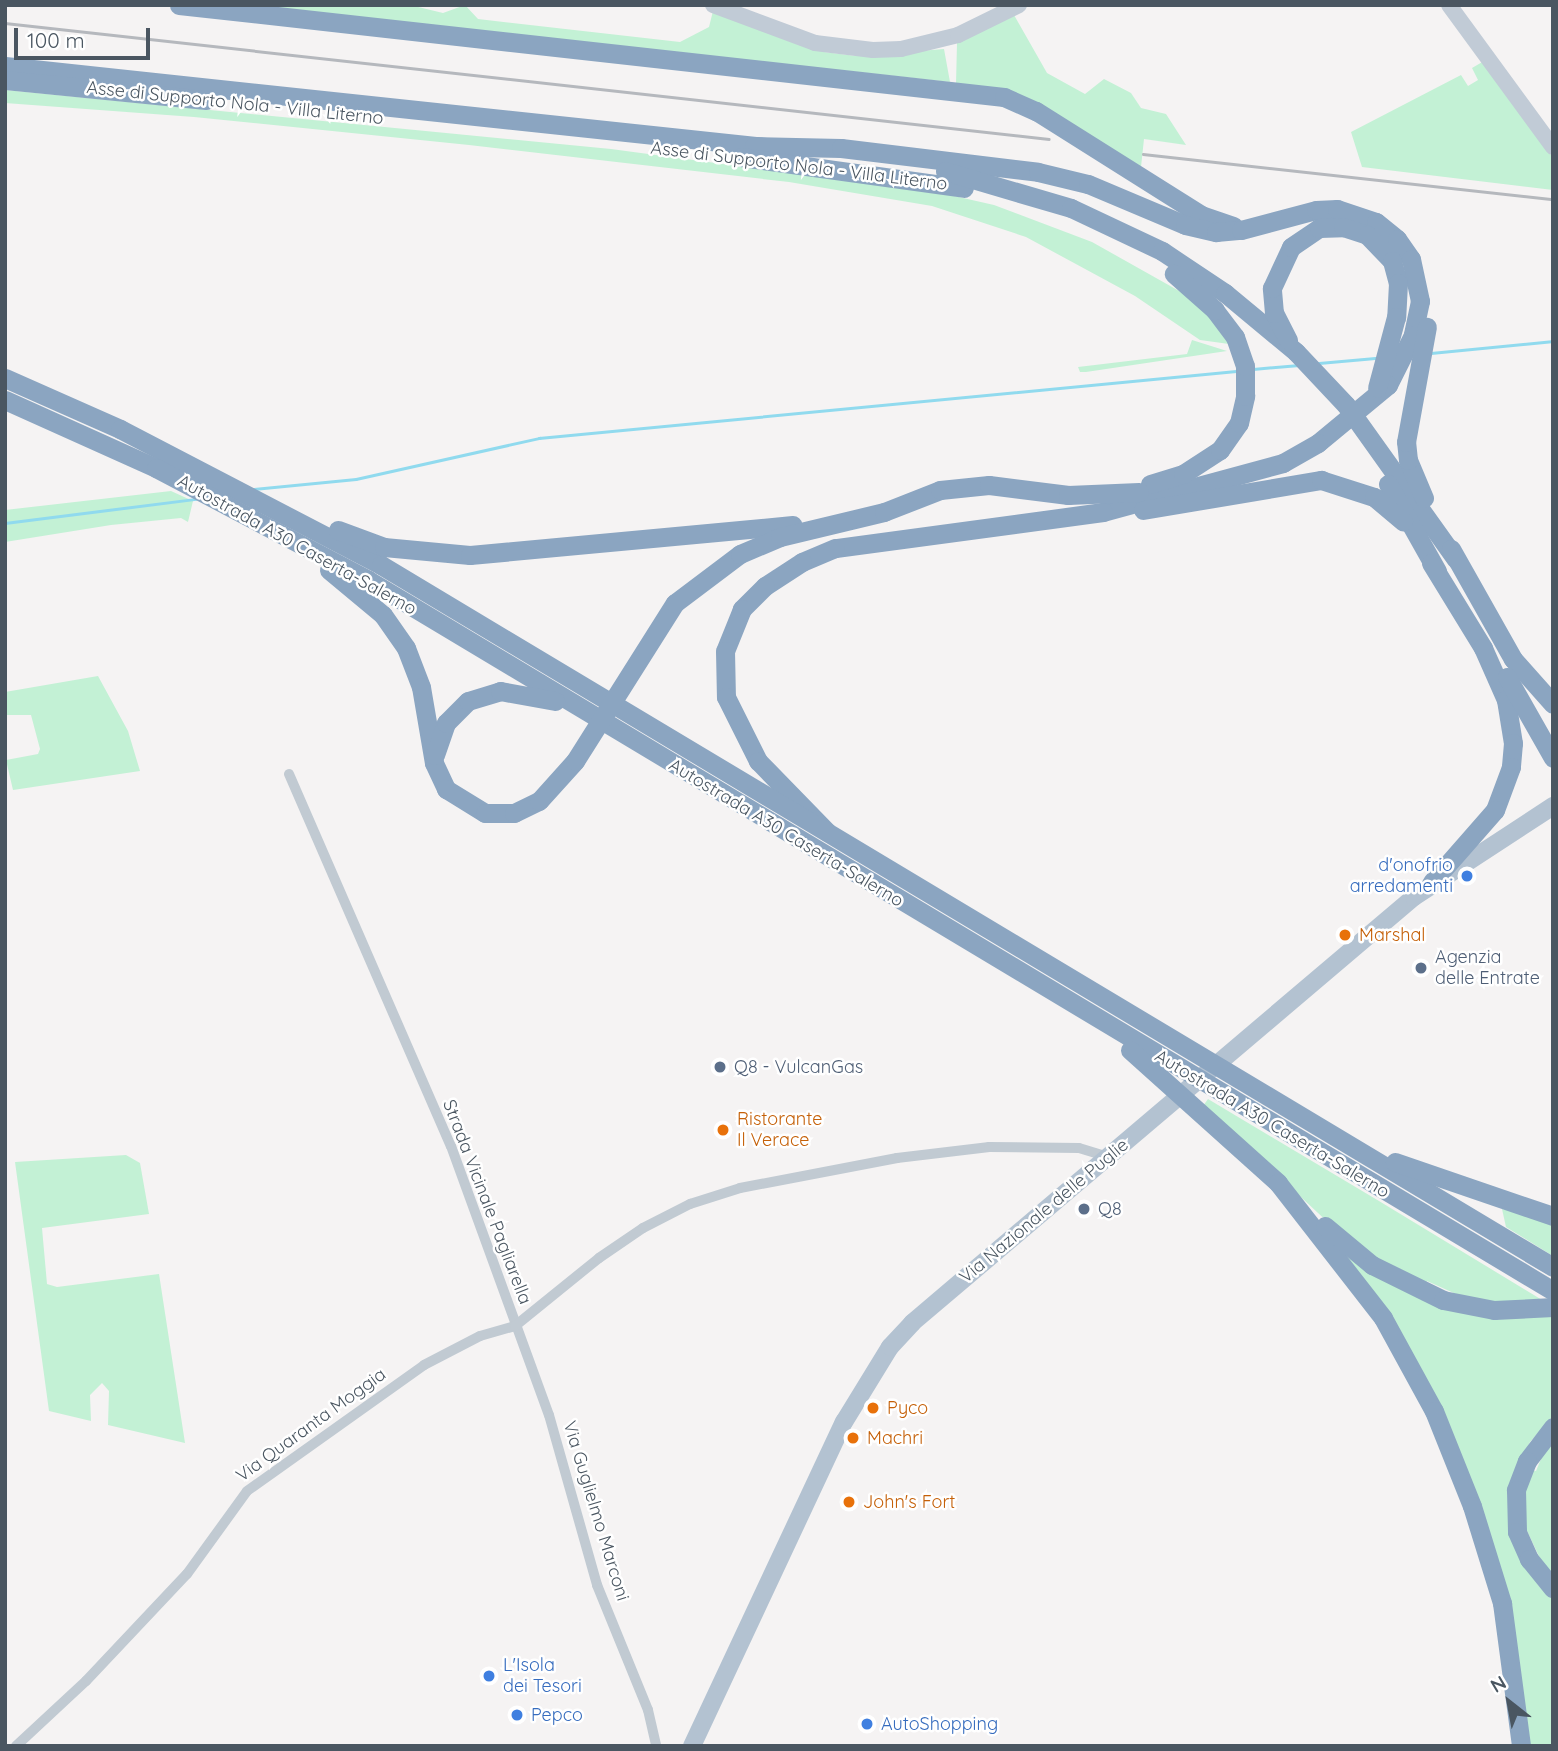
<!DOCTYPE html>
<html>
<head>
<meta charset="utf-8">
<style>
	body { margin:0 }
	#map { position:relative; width:1558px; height:1751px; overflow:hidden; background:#f5f3f3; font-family:Quicksand,sans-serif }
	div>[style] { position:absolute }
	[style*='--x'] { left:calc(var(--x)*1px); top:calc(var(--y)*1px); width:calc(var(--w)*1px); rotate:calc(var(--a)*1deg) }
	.green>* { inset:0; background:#c3f1d5 }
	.stream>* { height:2.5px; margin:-1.25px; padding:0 1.25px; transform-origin:1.25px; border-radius:1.25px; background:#90daee }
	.street>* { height:10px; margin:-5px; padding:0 5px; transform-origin:5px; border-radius:5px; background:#c1cad2 }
	.secondary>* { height:16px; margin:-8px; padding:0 8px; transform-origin:8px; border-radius:8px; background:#c1cbd6 }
	.primary>* { height:18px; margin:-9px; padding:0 9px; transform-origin:9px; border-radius:9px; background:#b3c2d1 }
	.highway>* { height:19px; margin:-9.5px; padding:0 9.5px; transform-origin:9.5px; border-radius:9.5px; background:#8ba5c1 }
	.rail>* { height:2.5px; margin:-1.25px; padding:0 1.25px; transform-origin:1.25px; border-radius:1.25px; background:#b5b8bd }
	.dots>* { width:19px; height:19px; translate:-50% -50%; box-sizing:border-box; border:4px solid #fff; border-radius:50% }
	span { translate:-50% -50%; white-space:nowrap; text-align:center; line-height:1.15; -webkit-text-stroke:5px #fff; paint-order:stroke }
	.street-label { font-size:18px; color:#4a5661 }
	.shop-label { font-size:18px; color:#366cbe }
	.right { translate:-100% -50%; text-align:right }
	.left { translate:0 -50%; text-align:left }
	.food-label { font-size:18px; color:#c56008 }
	.service-label { font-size:18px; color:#4e5e75 }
	.frame { position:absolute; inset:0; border:7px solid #4a5661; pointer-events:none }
	.north { position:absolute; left:1474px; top:1667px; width:70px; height:70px; -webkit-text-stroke:5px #fff; paint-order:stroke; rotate:329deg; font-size:19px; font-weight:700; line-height:28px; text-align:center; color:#4a5661 }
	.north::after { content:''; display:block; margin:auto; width:24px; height:32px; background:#4a5661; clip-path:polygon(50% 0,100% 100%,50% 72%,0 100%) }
	.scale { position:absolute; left:14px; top:28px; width:136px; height:32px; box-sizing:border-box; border:4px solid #4a5661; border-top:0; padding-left:9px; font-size:21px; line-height:24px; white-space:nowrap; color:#4a5661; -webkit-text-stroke:5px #fff; paint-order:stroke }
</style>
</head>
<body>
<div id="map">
	<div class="green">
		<i style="clip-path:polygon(235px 5px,410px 5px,443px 13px,465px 5px,478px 19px,680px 42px,709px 27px,713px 11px,824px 52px,856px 56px,944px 49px,950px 82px)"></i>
		<i style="clip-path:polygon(1014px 15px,1047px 73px,1085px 94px,1104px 79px,1131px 93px,1141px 108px,1166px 114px,1186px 145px,1144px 139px,1141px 167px,956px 84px,957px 43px)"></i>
		<i style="clip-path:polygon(1484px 61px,1553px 158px,1553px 190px,1362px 167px,1351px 132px,1461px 75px,1468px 86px,1478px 80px,1472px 68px)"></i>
		<i style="clip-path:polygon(5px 90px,611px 149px,941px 193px,994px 205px,1092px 242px,1197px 301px,1229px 344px,1200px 340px,1135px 296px,1026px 237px,932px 206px,789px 182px,469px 145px,194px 117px,5px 103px)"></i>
		<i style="clip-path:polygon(1192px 340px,1227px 351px,1086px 372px,1080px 372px,1078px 367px,1187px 354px)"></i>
		<i style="clip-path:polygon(171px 491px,193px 501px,188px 522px,181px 518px,111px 525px,5px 542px,5px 510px)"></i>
		<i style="clip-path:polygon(98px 676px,128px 731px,140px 771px,13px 790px,6px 760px,38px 754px,40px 749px,31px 715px,5px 715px,5px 692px)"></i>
		<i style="clip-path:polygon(1208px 1099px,1379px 1201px,1547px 1303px,1504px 1305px,1456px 1294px,1427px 1281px,1425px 1288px,1347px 1240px,1203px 1106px)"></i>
		<i style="clip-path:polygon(126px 1155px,140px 1163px,149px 1214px,42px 1228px,47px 1284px,57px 1287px,159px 1274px,185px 1443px,108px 1425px,109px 1391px,102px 1383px,90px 1395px,91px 1421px,49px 1411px,15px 1162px)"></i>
		<i style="clip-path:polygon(1502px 1209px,1553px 1220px,1553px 1256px,1506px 1227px)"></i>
		<i style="clip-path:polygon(1345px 1252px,1395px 1285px,1553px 1313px,1553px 1416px,1530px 1442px,1512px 1484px,1538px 1585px,1553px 1600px,1553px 1746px,1524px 1746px,1472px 1502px)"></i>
		<i style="clip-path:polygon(1553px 1430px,1553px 1586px,1520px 1516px,1527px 1469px,1536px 1471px)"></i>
	</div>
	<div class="stream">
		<i style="--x:1431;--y:353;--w:123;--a:-5.6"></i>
		<i style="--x:1319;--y:363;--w:56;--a:-5.1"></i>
		<i style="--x:1253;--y:369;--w:46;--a:-5"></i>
		<i style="--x:253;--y:489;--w:103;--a:-5.5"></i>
		<i style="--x:356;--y:479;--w:188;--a:-12.6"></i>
		<i style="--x:539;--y:438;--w:700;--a:-5.49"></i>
		<i style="--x:5;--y:523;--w:192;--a:-7.2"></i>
	</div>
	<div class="street">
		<i style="--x:289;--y:774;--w:406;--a:66.5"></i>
		<i style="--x:451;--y:1146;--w:286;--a:70"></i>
		<i style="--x:549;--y:1415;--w:177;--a:74.2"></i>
		<i style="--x:597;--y:1585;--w:135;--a:67.8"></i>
		<i style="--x:648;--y:1710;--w:37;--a:77"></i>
		<i style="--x:16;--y:1746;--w:96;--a:-42.9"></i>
		<i style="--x:86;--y:1681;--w:147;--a:-46.7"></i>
		<i style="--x:187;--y:1574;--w:102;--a:-54.1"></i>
		<i style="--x:247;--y:1491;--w:217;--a:-35.4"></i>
		<i style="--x:424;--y:1365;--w:63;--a:-27.4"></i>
		<i style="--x:480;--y:1336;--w:36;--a:-16"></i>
		<i style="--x:515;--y:1326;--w:108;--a:-39"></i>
		<i style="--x:599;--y:1258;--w:53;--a:-34.3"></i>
		<i style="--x:643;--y:1228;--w:53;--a:-27.1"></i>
		<i style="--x:690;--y:1204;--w:52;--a:-17.7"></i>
		<i style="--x:740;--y:1188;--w:160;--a:-10.8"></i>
		<i style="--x:897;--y:1158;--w:93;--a:-6.8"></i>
		<i style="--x:989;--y:1147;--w:90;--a:0.6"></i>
		<i style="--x:1079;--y:1148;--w:30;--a:17"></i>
	</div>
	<div class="secondary">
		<i style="--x:713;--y:5;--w:109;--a:20.4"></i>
		<i style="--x:815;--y:43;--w:58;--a:6.9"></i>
		<i style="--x:873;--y:50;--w:28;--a:-2"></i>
		<i style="--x:901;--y:49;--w:59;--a:-13.8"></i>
		<i style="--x:958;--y:35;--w:68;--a:-26.2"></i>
		<i style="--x:1449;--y:5;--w:176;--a:53.8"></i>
	</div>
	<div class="primary">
		<i style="--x:692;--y:1746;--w:358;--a:-64.9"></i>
		<i style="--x:844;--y:1422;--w:88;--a:-58.5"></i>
		<i style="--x:890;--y:1347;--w:33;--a:-47"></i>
		<i style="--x:912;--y:1323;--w:658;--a:-40.32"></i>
		<i style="--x:1414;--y:897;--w:166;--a:-33.2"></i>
	</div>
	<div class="highway">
		<i style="--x:179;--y:5;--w:830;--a:6.36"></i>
		<i style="--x:1004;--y:97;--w:35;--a:24"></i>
		<i style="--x:1036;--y:111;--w:195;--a:32.2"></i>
		<i style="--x:1201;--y:215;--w:34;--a:19"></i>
		<i style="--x:5;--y:66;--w:765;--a:6.08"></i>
		<i style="--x:5;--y:80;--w:202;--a:5.7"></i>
		<i style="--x:754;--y:146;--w:87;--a:1.3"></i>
		<i style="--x:841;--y:148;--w:198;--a:6.9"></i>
		<i style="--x:1038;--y:172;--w:51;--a:13.5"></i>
		<i style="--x:1088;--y:184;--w:105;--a:22.9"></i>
		<i style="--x:1185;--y:225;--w:32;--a:13"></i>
		<i style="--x:1216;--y:232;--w:25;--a:-5"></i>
		<i style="--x:1241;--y:230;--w:78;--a:-14.9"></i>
		<i style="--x:1316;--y:210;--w:21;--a:-3"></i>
		<i style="--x:1337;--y:209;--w:41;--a:18.4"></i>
		<i style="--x:1376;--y:222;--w:27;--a:39"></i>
		<i style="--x:1397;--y:239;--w:24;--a:55"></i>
		<i style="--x:1411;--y:259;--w:43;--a:77.9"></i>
		<i style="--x:1420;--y:301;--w:35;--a:102"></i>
		<i style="--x:1413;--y:335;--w:56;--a:116.6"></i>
		<i style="--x:1388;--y:385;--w:91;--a:140.4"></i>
		<i style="--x:1318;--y:443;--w:40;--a:150.3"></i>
		<i style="--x:1283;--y:463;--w:187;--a:164.8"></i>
		<i style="--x:1103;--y:512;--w:270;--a:172.3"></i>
		<i style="--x:835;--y:548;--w:36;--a:157"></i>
		<i style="--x:802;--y:562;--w:44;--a:147"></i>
		<i style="--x:765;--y:586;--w:33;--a:135"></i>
		<i style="--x:742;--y:609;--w:45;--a:112"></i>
		<i style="--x:725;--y:651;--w:46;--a:88.8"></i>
		<i style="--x:726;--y:697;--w:72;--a:63.4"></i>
		<i style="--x:758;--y:761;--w:99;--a:45.8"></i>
		<i style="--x:741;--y:157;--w:225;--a:7.9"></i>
		<i style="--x:945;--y:171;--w:131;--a:16.4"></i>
		<i style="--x:1071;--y:208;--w:101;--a:25.3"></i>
		<i style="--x:1162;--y:251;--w:76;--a:33.7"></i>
		<i style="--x:1225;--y:293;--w:92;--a:39.7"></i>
		<i style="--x:1296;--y:352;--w:73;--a:46.7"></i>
		<i style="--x:1346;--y:405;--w:189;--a:54.5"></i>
		<i style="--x:1288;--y:340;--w:30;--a:-117"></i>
		<i style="--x:1274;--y:313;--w:25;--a:-95"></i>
		<i style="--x:1272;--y:288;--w:45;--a:-65.1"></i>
		<i style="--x:1291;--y:247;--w:34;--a:-34"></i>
		<i style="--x:1319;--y:228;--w:24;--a:-2"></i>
		<i style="--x:1343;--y:227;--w:25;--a:18"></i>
		<i style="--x:1367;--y:235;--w:36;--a:46"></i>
		<i style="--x:1392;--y:261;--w:23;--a:75"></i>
		<i style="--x:1398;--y:283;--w:34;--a:93"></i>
		<i style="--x:1396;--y:317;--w:73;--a:105"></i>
		<i style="--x:5;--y:378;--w:126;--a:23.9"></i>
		<i style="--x:120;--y:429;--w:294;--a:27.5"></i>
		<i style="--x:381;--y:565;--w:1366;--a:30.92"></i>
		<i style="--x:5;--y:400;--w:166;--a:24.2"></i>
		<i style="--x:156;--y:468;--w:240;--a:27.8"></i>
		<i style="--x:368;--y:580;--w:1382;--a:30.96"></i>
		<i style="--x:1150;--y:484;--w:34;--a:-17"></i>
		<i style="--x:1183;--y:474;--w:44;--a:-33"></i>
		<i style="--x:1220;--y:450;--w:33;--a:-55"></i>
		<i style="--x:1239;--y:423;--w:28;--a:-77"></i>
		<i style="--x:1245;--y:396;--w:30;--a:-90"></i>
		<i style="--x:1245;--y:366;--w:31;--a:-109"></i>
		<i style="--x:1235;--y:337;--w:34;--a:-127"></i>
		<i style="--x:1215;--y:310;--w:55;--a:-138.7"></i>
		<i style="--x:1388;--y:484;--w:100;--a:60.6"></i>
		<i style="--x:1424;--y:498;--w:41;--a:-112.8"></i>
		<i style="--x:1408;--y:460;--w:18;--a:-96"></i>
		<i style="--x:1406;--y:442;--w:117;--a:-79.7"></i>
		<i style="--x:1143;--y:510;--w:181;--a:-9.6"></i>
		<i style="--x:1321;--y:480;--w:56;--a:17.8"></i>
		<i style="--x:1374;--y:497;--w:38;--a:40"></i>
		<i style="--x:338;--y:530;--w:49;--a:20.3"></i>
		<i style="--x:384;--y:547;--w:86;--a:5.3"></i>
		<i style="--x:470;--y:555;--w:324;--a:-5.3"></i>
		<i style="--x:1451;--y:549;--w:126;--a:60.6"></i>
		<i style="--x:1513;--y:659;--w:60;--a:48.4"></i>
		<i style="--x:1431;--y:563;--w:100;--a:58.5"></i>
		<i style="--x:1483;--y:648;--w:57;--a:66.1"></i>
		<i style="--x:1506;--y:700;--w:44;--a:80.8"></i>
		<i style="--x:1513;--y:743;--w:24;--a:95"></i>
		<i style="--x:1511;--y:767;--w:46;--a:110.4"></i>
		<i style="--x:1495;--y:810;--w:96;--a:131.2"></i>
		<i style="--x:329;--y:570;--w:70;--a:39.8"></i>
		<i style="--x:383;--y:615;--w:40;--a:55.1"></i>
		<i style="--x:406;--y:648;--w:42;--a:69"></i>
		<i style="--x:421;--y:687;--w:77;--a:80.3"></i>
		<i style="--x:434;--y:763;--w:29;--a:65"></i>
		<i style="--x:446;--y:789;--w:46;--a:31.6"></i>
		<i style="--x:485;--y:813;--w:29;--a:0"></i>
		<i style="--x:514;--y:813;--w:28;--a:-26"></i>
		<i style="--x:539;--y:801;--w:54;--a:-48"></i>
		<i style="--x:575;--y:761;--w:187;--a:-57.7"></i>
		<i style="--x:675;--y:603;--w:81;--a:-37"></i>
		<i style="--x:740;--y:554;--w:43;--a:-23"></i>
		<i style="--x:780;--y:537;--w:107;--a:-13.5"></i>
		<i style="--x:884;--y:512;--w:60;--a:-21.4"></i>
		<i style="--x:940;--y:490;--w:49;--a:-5.8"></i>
		<i style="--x:989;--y:485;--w:80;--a:7.2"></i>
		<i style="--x:1068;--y:495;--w:71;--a:-2.4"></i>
		<i style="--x:1507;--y:677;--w:93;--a:60.4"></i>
		<i style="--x:435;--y:755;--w:34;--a:-71"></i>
		<i style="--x:446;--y:723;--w:31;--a:-45"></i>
		<i style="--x:468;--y:701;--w:34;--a:-17"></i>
		<i style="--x:500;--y:691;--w:56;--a:10.3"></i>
		<i style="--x:1130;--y:1050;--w:199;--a:41.9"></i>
		<i style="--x:1278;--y:1183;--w:171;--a:52.1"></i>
		<i style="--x:1383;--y:1318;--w:106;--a:61.3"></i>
		<i style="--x:1434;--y:1411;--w:102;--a:68.2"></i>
		<i style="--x:1472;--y:1506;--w:102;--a:72.8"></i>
		<i style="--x:1502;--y:1603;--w:144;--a:82.4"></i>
		<i style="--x:1395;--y:1162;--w:167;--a:18.9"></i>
		<i style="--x:1325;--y:1226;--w:61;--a:39.7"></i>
		<i style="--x:1372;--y:1265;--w:79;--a:26.2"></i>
		<i style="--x:1443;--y:1300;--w:52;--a:11.1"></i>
		<i style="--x:1494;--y:1310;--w:59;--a:-2.9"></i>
		<i style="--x:1553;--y:1427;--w:43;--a:127.4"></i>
		<i style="--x:1527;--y:1461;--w:31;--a:111"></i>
		<i style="--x:1516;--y:1490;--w:42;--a:88.6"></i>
		<i style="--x:1517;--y:1532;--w:30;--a:66"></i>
		<i style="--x:1529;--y:1559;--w:38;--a:51"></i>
	</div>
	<div class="rail">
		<i style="--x:5;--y:23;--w:1050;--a:6.34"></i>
		<i style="--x:1143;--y:154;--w:412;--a:6.3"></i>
	</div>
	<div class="dots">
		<i style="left:1467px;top:876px;background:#3f7fe0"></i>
		<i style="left:1345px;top:935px;background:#e8710a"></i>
		<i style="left:1421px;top:968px;background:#5c6f8a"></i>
		<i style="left:720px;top:1067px;background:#5c6f8a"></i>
		<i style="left:723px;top:1130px;background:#e8710a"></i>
		<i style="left:1084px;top:1209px;background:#5c6f8a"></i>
		<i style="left:873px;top:1408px;background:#e8710a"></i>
		<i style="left:853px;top:1438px;background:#e8710a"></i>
		<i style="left:849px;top:1502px;background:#e8710a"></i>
		<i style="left:489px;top:1676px;background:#3f7fe0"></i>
		<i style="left:517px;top:1715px;background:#3f7fe0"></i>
		<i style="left:867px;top:1724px;background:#3f7fe0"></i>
	</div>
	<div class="street-label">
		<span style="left:235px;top:103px;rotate:6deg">Asse di Supporto Nola - Villa Literno</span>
		<span style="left:799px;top:166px;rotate:7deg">Asse di Supporto Nola - Villa Literno</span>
		<span style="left:297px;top:545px;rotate:29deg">Autostrada A30 Caserta-Salerno</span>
		<span style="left:786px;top:833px;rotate:31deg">Autostrada A30 Caserta-Salerno</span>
		<span style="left:1272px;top:1124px;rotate:31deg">Autostrada A30 Caserta-Salerno</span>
		<span style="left:487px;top:1202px;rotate:69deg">Strada Vicinale Pagliarella</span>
		<span style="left:1044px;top:1211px;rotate:-40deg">Via Nazionale delle Puglie</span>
		<span style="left:311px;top:1425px;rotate:-36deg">Via Quaranta Moggia</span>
		<span style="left:596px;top:1511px;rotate:73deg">Via Guglielmo Marconi</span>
	</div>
	<div class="shop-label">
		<span class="right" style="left:1453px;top:876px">d'onofrio<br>arredamenti</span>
		<span class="left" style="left:503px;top:1676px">L'Isola<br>dei Tesori</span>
		<span class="left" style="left:531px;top:1715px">Pepco</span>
		<span class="left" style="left:881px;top:1724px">AutoShopping</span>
	</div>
	<div class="food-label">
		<span class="left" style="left:1359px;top:935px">Marshal</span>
		<span class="left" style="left:737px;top:1130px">Ristorante<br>Il Verace</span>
		<span class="left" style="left:887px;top:1408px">Pyco</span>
		<span class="left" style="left:867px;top:1438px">Machri</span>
		<span class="left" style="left:863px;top:1502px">John's Fort</span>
	</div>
	<div class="service-label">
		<span class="left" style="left:1435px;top:968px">Agenzia<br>delle Entrate</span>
		<span class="left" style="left:734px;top:1067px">Q8 - VulcanGas</span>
		<span class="left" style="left:1098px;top:1209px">Q8</span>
	</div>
	<div class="frame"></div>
	<div class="north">N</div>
	<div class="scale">100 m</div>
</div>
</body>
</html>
